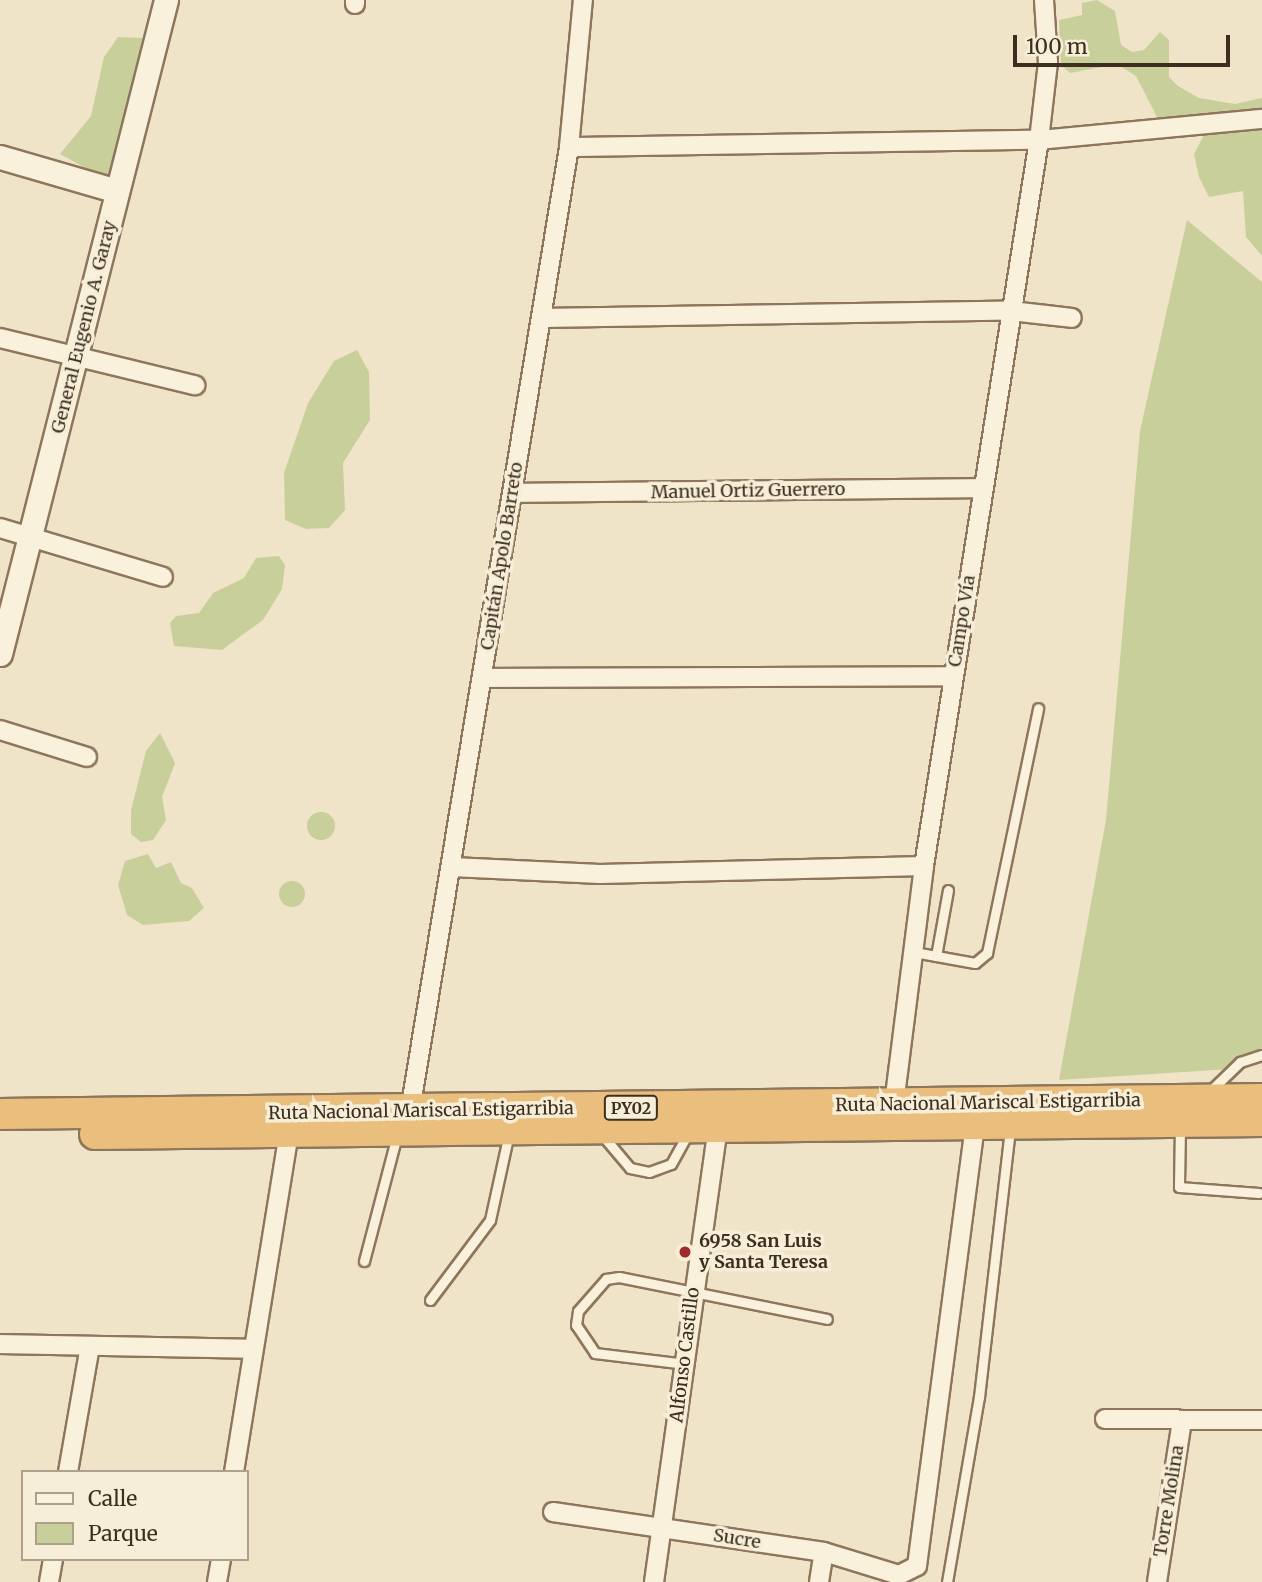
<!DOCTYPE html>
<html>
<head>
<meta charset="utf-8">
<style>
	body { margin:0 }
	#map { position:relative; width:1262px; height:1582px; overflow:hidden; background:#f0e4c8; font-family:Merriweather,serif }
	div>[style] { position:absolute }
	[style*='--x'] { left:calc(var(--x)*1px); top:calc(var(--y)*1px); width:calc(var(--w)*1px); rotate:calc(var(--a)*1deg) }
	.green>* { inset:0; background:#c9cf9b }
	.round { border-radius:50% }
	.roads { filter:drop-shadow(2px 0 #8d765c) drop-shadow(-2px 0 #8d765c) drop-shadow(0 2px #8d765c) drop-shadow(0 -2px #8d765c) }
	.service>* { height:9px; margin:-4.5px; padding:0 4.5px; transform-origin:4.5px; border-radius:4.5px; background:#faf1dc }
	.minor>* { height:18px; margin:-9px; padding:0 9px; transform-origin:9px; border-radius:9px; background:#faf1dc }
	.tertiary>* { height:23px; margin:-11.5px; padding:0 11.5px; transform-origin:11.5px; border-radius:11.5px; background:#faf1dc }
	.trunk>* { height:30px; margin:-15px; padding:0 15px; transform-origin:15px; border-radius:15px; background:#eabe7c }
	.dots>* { width:19px; height:19px; translate:-50% -50%; box-sizing:border-box; border:4px solid #f7eed8; border-radius:50% }
	span { translate:-50% -50%; white-space:nowrap; text-align:center; line-height:1.15; -webkit-text-stroke:7px #f7eed8; paint-order:stroke }
	.shield-label span { padding:2px 5px; background:#f7eed8; border:2px solid; border-radius:5px; -webkit-text-stroke-width:0 }
	.shield-label { font-size:16px; color:#3d2e20; font-weight:700 }
	.street-label { font-size:18px; color:#3d2e20 }
	.poi-label { font-size:18px; color:#3d2e20; font-weight:700 }
	.left { translate:0 -50%; text-align:left }
	.legend { position:absolute; left:21px; top:1470px; width:228px; height:91px; box-sizing:border-box; background:#f7eed8; border:2px solid #ada18e; margin:0; padding:9px 12px; list-style:none; font-size:21px; color:#3d2e20 }
	.legend li { display:flex; align-items:center; gap:14px; height:35px }
	.legend b { width:35px; border:2px solid #ada18e }
	.scale { position:absolute; left:1013px; top:35px; width:217px; height:32px; box-sizing:border-box; border:4px solid #3d2e20; border-top:0; padding-left:9px; font-size:21px; line-height:24px; white-space:nowrap; color:#3d2e20; -webkit-text-stroke:5px #f7eed8; paint-order:stroke }
</style>
</head>
<body>
<div id="map">
	<div class="green">
		<i style="clip-path:polygon(1097px 0,1115px 11px,1121px 45px,1132px 52px,1144px 50px,1160px 32px,1169px 40px,1169px 77px,1178px 86px,1199px 98px,1235px 104px,1262px 98px,1262px 256px,1246px 237px,1243px 191px,1209px 197px,1199px 177px,1194px 154px,1205px 133px,1157px 117px,1136px 76px,1117px 64px,1070px 73px,1061px 65px,1059px 20px,1082px 15px,1082px 3px)"></i>
		<i style="clip-path:polygon(118px 37px,142px 38px,146px 50px,113px 177px,102px 177px,60px 154px,91px 116px,104px 57px)"></i>
		<i style="clip-path:polygon(1187px 220px,1262px 282px,1262px 1048px,1231px 1069px,1059px 1080px,1106px 820px,1140px 431px)"></i>
		<i style="clip-path:polygon(357px 350px,369px 372px,370px 420px,343px 463px,345px 510px,329px 528px,306px 529px,285px 520px,284px 473px,308px 403px,334px 361px)"></i>
		<i style="clip-path:polygon(279px 556px,285px 565px,282px 589px,263px 620px,222px 650px,174px 646px,170px 623px,176px 616px,199px 613px,213px 593px,244px 578px,256px 558px)"></i>
		<i style="clip-path:polygon(160px 733px,175px 763px,162px 797px,166px 820px,153px 840px,141px 842px,131px 834px,131px 810px,146px 751px)"></i>
		<i class="round" style="left:307px;top:812px;width:28px;height:28px"></i>
		<i style="clip-path:polygon(148px 854px,156px 868px,171px 862px,181px 883px,192px 888px,204px 908px,189px 921px,143px 925px,127px 915px,118px 885px,125px 861px)"></i>
		<i class="round" style="left:279px;top:881px;width:26px;height:26px"></i>
	</div>
	<div class="roads">
		<div class="service">
			<i style="--x:914;--y:952;--w:62;--a:10.2"></i>
			<i style="--x:975;--y:963;--w:16;--a:-40"></i>
			<i style="--x:987;--y:953;--w:250;--a:-78.2"></i>
			<i style="--x:936;--y:956;--w:67;--a:-79.7"></i>
			<i style="--x:1208;--y:1093;--w:45;--a:-44.1"></i>
			<i style="--x:1240;--y:1062;--w:23;--a:-18"></i>
			<i style="--x:1180;--y:1127;--w:60;--a:91"></i>
			<i style="--x:1179;--y:1187;--w:80;--a:4.3"></i>
			<i style="--x:603;--y:1136;--w:42;--a:49.8"></i>
			<i style="--x:630;--y:1168;--w:19;--a:12"></i>
			<i style="--x:649;--y:1172;--w:23;--a:-20"></i>
			<i style="--x:671;--y:1164;--w:35;--a:-61"></i>
			<i style="--x:364;--y:1261;--w:130;--a:-75.3"></i>
			<i style="--x:430;--y:1300;--w:100;--a:-53.1"></i>
			<i style="--x:490;--y:1220;--w:89;--a:-77.7"></i>
			<i style="--x:686;--y:1364;--w:92;--a:-173.1"></i>
			<i style="--x:595;--y:1353;--w:34;--a:-124"></i>
			<i style="--x:576;--y:1325;--w:14;--a:-82"></i>
			<i style="--x:578;--y:1311;--w:43;--a:-48.8"></i>
			<i style="--x:606;--y:1279;--w:13;--a:-9"></i>
			<i style="--x:619;--y:1277;--w:212;--a:11.4"></i>
			<i style="--x:947;--y:1582;--w:188;--a:-80.2"></i>
			<i style="--x:979;--y:1397;--w:269;--a:-83.4"></i>
		</div>
		<div class="minor">
			<i style="--x:355;--y:4;--w:4;--a:-90"></i>
			<i style="--x:569;--y:147;--w:470;--a:-0.9"></i>
			<i style="--x:1039;--y:140;--w:224;--a:-5.4"></i>
			<i style="--x:541;--y:318;--w:470;--a:-0.9"></i>
			<i style="--x:1011;--y:311;--w:61;--a:6.5"></i>
			<i style="--x:0;--y:338;--w:201;--a:13.6"></i>
			<i style="--x:513;--y:493;--w:470;--a:-0.6"></i>
			<i style="--x:0;--y:528;--w:170;--a:16.7"></i>
			<i style="--x:482;--y:678;--w:471;--a:-0.2"></i>
			<i style="--x:0;--y:730;--w:91;--a:17.2"></i>
			<i style="--x:452;--y:867;--w:148;--a:2.7"></i>
			<i style="--x:600;--y:874;--w:324;--a:-1.4"></i>
			<i style="--x:894;--y:1104;--w:240;--a:-82.8"></i>
			<i style="--x:924;--y:866;--w:735;--a:-81"></i>
			<i style="--x:1039;--y:140;--w:79;--a:-83.4"></i>
			<i style="--x:1048;--y:62;--w:62;--a:-93.7"></i>
			<i style="--x:410;--y:1111;--w:977;--a:-80.63"></i>
			<i style="--x:569;--y:147;--w:148;--a:-84.6"></i>
			<i style="--x:0;--y:1344;--w:253;--a:1.1"></i>
			<i style="--x:1105;--y:1419;--w:157;--a:0.4"></i>
			<i style="--x:68;--y:1472;--w:128;--a:-80.1"></i>
			<i style="--x:234;--y:1472;--w:342;--a:-80.8"></i>
			<i style="--x:553;--y:1512;--w:274;--a:8.4"></i>
			<i style="--x:824;--y:1552;--w:78;--a:17"></i>
			<i style="--x:899;--y:1575;--w:20;--a:-27"></i>
			<i style="--x:917;--y:1566;--w:445;--a:-82.5"></i>
			<i style="--x:49;--y:1582;--w:23;--a:-80"></i>
			<i style="--x:217;--y:1582;--w:23;--a:-80"></i>
			<i style="--x:654;--y:1582;--w:457;--a:-82"></i>
			<i style="--x:819;--y:1582;--w:30;--a:-81"></i>
			<i style="--x:1157;--y:1582;--w:164;--a:-81.2"></i>
		</div>
		<div class="tertiary">
			<i style="--x:0;--y:157;--w:122;--a:16.2"></i>
			<i style="--x:0;--y:654;--w:675;--a:-75.76"></i>
		</div>
		<div class="trunk">
			<i style="--x:0;--y:1114;--w:1262;--a:-0.68"></i>
			<i style="--x:95;--y:1134;--w:1167;--a:-0.64"></i>
		</div>
	</div>
	<div class="dots">
		<i style="left:685px;top:1252px;background:#9e2a2b"></i>
	</div>
	<div class="shield-label">
		<span style="left:631px;top:1108px">PY02</span>
	</div>
	<div class="street-label">
		<span style="left:84px;top:327px;rotate:-76deg">General Eugenio A. Garay</span>
		<span style="left:748px;top:491px;rotate:-1deg">Manuel Ortiz Guerrero</span>
		<span style="left:502px;top:556px;rotate:-81deg">Capitán Apolo Barreto</span>
		<span style="left:962px;top:621px;rotate:-81deg">Campo Vía</span>
		<span style="left:988px;top:1103px;rotate:-1deg">Ruta Nacional Mariscal Estigarribia</span>
		<span style="left:421px;top:1111px;rotate:-1deg">Ruta Nacional Mariscal Estigarribia</span>
		<span style="left:685px;top:1355px;rotate:-83deg">Alfonso Castillo</span>
		<span style="left:1169px;top:1501px;rotate:-81deg">Torre Molina</span>
		<span style="left:737px;top:1539px;rotate:9deg">Sucre</span>
	</div>
	<div class="poi-label">
		<span class="left" style="left:699px;top:1252px">6958 San Luis<br>y Santa Teresa</span>
	</div>
	<ul class="legend">
	<li><b style="height:9px;background:#faf1dc"></b>Calle</li>
	<li><b style="height:19px;background:#c9cf9b"></b>Parque</li>
	</ul>
	<div class="scale">100 m</div>
</div>
</body>
</html>
